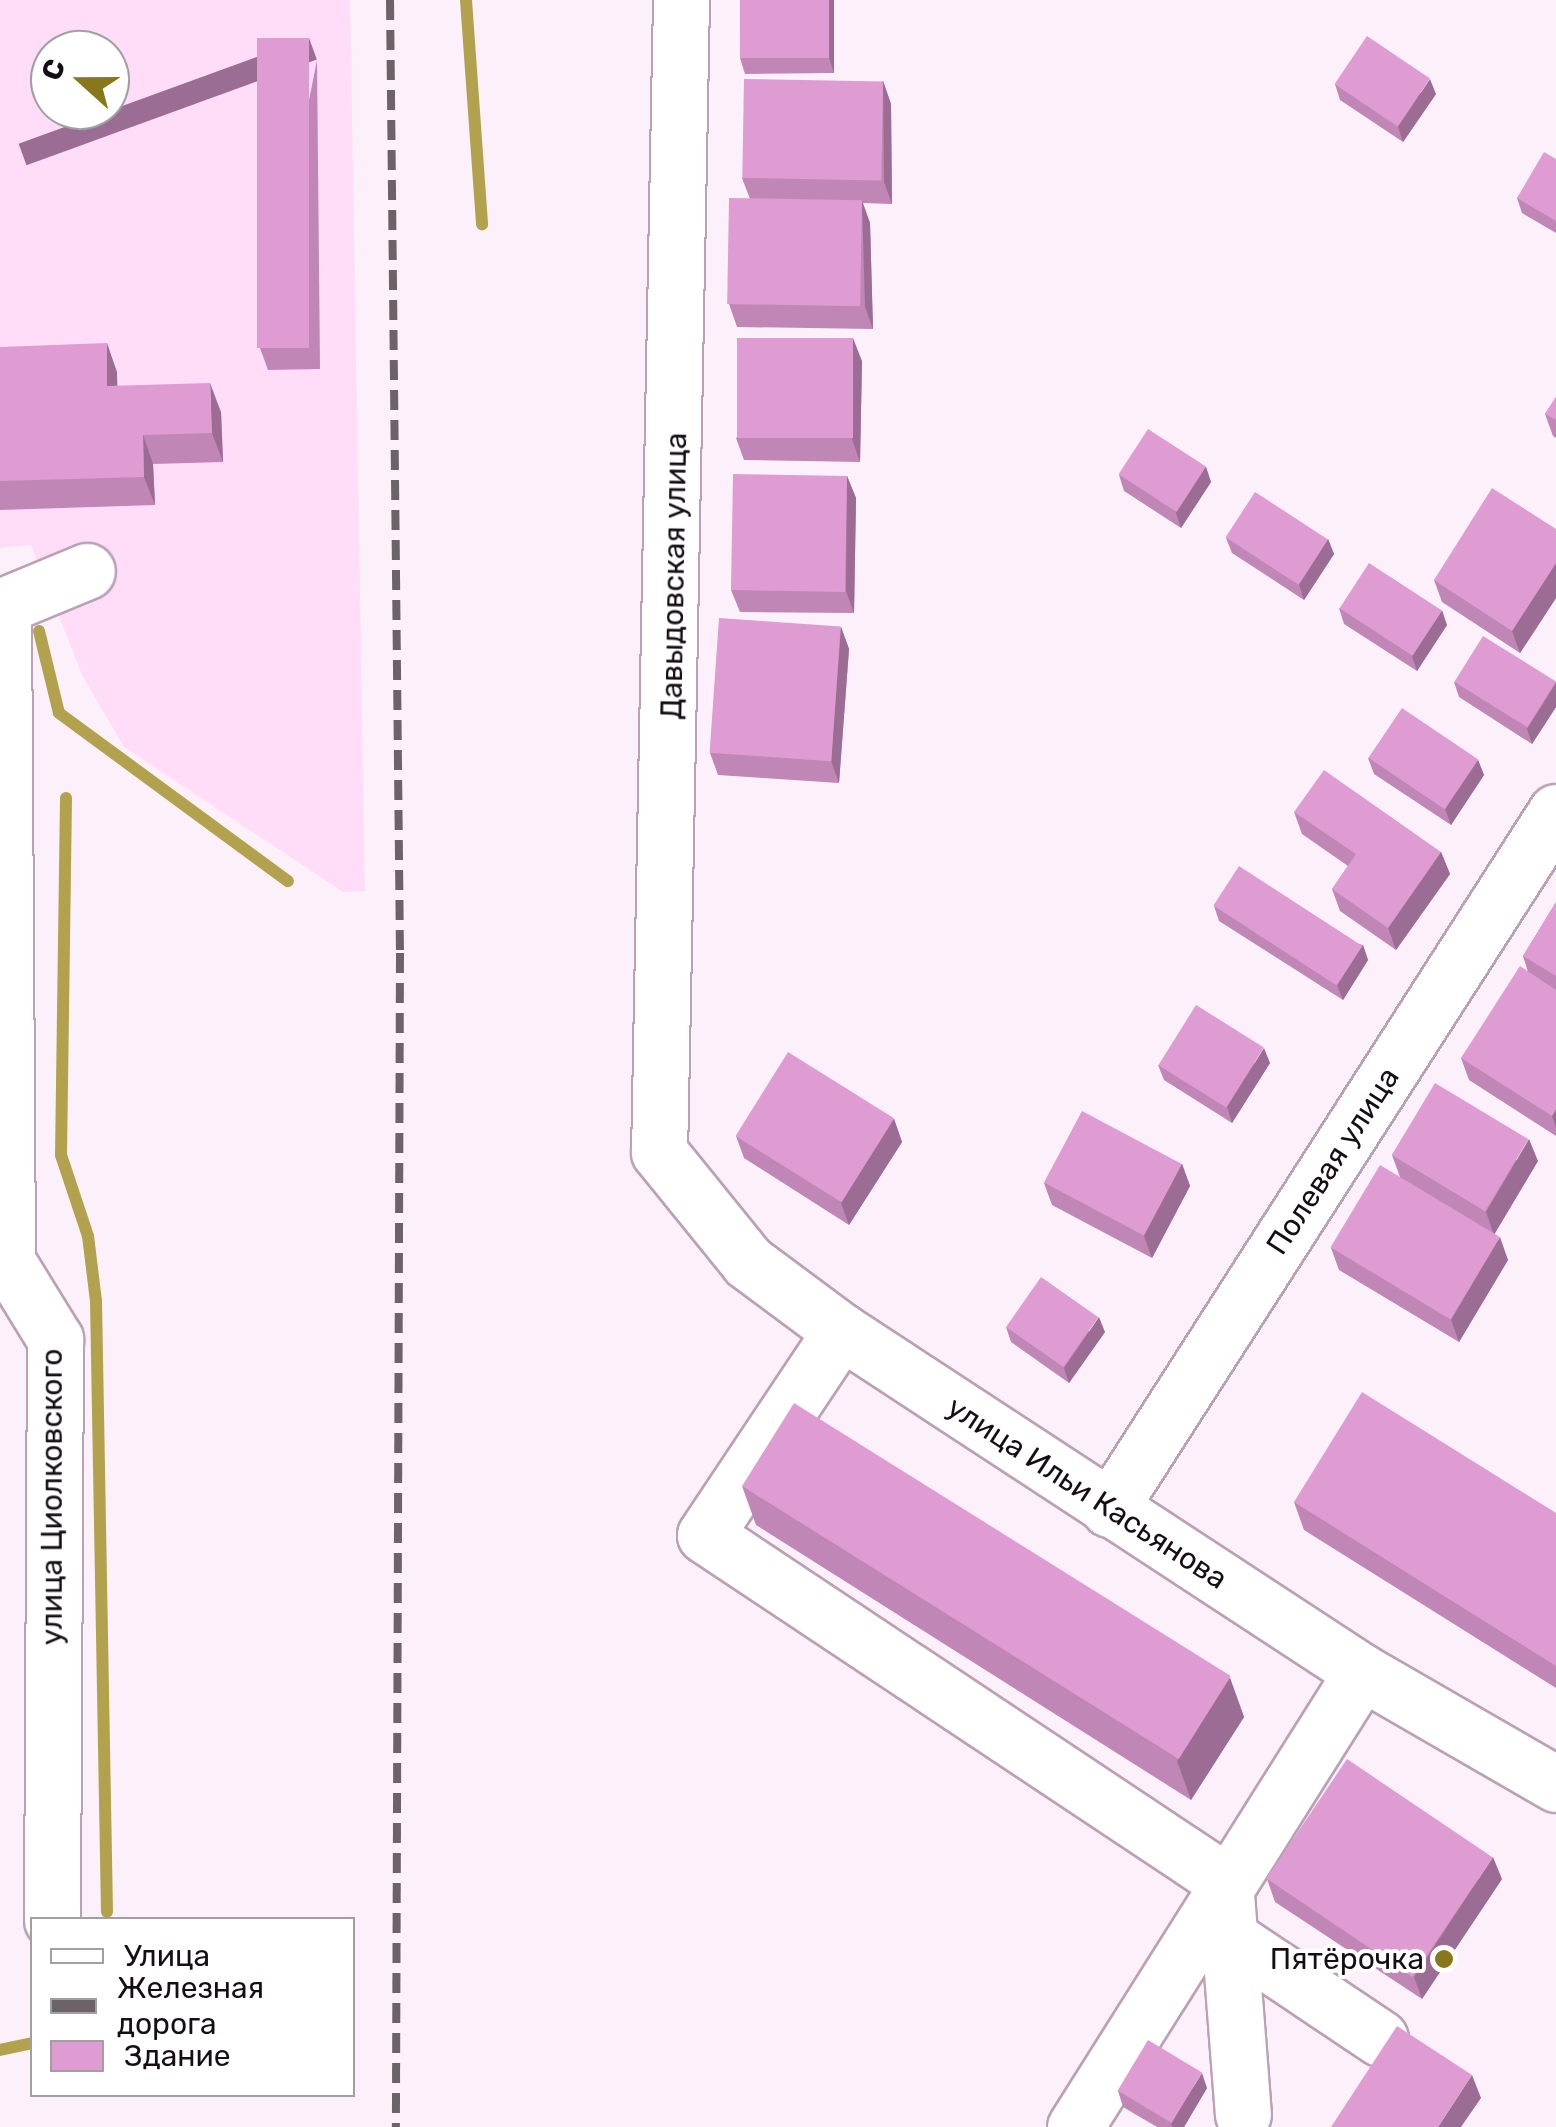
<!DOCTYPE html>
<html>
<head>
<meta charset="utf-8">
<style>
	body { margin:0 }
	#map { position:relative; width:1556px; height:2127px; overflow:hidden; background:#fcf1fa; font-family:Rubik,sans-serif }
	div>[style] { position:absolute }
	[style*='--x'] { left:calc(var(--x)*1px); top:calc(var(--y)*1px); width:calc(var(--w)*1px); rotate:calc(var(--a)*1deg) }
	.built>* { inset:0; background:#ffdcf7 }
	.stream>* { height:12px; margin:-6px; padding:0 6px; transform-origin:6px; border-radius:6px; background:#b3a24d }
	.roads { filter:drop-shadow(2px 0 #bba1b5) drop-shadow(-2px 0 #bba1b5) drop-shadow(0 2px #bba1b5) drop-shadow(0 -2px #bba1b5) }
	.minor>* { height:55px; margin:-27.5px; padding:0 27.5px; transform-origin:27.5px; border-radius:27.5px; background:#fff }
	.rail>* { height:8px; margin-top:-4px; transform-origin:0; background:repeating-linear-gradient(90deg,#6c636a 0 20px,transparent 0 30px) }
	.wall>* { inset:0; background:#c086b5 }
	.shaded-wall>* { inset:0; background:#9c6d94; transform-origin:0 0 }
	.building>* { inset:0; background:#df9cd3; transform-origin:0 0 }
	.dots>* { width:28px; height:28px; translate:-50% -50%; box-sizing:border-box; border:5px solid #fff; border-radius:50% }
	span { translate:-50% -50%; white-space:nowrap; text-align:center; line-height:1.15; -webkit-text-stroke:8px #fff; paint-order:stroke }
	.street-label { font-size:30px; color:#170e15 }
	.poi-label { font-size:30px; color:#170e15 }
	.right { translate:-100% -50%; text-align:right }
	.legend { position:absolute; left:30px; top:1917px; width:325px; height:180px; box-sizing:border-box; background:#fff; border:2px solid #a29fa1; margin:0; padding:12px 18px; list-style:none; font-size:30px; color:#170e15 }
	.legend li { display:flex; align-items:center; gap:20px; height:50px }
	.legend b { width:50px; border:2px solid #a29fa1 }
	.north { position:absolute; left:30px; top:30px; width:100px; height:100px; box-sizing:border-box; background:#fff; border:2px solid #a29fa1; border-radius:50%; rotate:291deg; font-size:28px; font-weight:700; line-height:40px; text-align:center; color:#170e15 }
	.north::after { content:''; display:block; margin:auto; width:35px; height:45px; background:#89771b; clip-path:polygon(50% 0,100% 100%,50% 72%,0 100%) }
</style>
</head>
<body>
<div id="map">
	<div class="built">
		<i style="clip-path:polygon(evenodd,0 0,350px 0,365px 891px,343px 892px,124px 747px,82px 675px,31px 545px,0 548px,0 0,50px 50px,110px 50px,110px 110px,50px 110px,50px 50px)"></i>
	</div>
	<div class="stream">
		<i style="--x:466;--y:0;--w:225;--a:85.9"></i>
		<i style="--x:39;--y:631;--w:84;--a:76.3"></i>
		<i style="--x:59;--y:713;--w:284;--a:36.3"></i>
		<i style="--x:66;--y:798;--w:357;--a:90.8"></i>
		<i style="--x:61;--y:1155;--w:85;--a:71.6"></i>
		<i style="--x:88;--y:1236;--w:65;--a:83"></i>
		<i style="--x:96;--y:1301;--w:611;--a:88.97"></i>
		<i style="--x:0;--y:2050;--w:33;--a:-12"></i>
	</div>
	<div class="roads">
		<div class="minor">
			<i style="--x:681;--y:0;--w:1152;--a:91.09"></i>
			<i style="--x:659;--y:1152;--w:141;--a:51"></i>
			<i style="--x:748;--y:1262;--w:116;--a:36.6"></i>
			<i style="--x:841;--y:1331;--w:623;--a:33.21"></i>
			<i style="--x:1362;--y:1672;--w:224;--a:30"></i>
			<i style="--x:0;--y:607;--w:94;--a:-22.5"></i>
			<i style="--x:3;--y:607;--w:654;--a:89.65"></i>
			<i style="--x:7;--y:1261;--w:92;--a:58.4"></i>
			<i style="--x:55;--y:1339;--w:581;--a:90.3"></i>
			<i style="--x:841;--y:1331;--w:245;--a:123.7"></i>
			<i style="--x:705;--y:1535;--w:625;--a:33.64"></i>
			<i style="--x:1225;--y:1881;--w:234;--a:85.6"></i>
			<i style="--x:1109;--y:1509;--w:828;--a:-57.33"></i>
			<i style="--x:1223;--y:1933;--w:189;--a:33.8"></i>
			<i style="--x:1075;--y:2127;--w:538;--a:-57.76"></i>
		</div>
	</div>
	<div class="rail">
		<i style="--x:390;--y:0;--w:953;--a:89.4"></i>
		<i style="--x:400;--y:953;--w:1174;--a:90.2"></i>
	</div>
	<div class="wall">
		<i style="clip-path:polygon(834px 0,834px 73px,745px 74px,740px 58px)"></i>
		<i style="clip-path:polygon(317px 60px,320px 369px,268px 370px,260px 348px)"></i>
		<i style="clip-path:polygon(883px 81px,891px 104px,892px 204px,863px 203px,870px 223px,873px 329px,737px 327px,729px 304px,750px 199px,742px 178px)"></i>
		<i style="clip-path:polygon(1335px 84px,1436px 94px,1403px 142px,1340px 100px)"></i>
		<i style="clip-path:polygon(1556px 159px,1556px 233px,1522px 213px,1517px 198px)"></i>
		<i style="clip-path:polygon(0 347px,117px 372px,117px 386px,221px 412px,223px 462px,153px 464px,155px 505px,0 510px)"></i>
		<i style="clip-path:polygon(862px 361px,860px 462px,744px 460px,736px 438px)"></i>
		<i style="clip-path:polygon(1556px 397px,1556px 438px,1553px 436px,1545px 414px)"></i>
		<i style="clip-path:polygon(1206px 467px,1211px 482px,1181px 528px,1124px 491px,1119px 475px)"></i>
		<i style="clip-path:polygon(847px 476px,856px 498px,854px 613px,740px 612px,731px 590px)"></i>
		<i style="clip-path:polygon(1556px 529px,1556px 598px,1520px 653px,1442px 602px,1434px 580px)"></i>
		<i style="clip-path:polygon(1226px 538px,1328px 539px,1334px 554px,1304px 600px,1232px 553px)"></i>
		<i style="clip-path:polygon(1339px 608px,1447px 625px,1417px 671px,1344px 624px)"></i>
		<i style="clip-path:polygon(841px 627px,849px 649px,839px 783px,718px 775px,710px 753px)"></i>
		<i style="clip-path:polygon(1454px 682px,1556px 682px,1556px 707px,1532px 744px,1459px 697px)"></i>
		<i style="clip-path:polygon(1368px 758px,1478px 760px,1484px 775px,1451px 825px,1374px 774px)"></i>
		<i style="clip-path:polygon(1294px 812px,1441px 852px,1450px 874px,1396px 950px,1340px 911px,1332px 889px,1348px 866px,1302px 834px)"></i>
		<i style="clip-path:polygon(1556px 902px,1556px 1136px,1469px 1080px,1461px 1058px,1528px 972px,1523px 956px)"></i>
		<i style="clip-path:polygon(1214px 906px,1363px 945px,1368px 960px,1343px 1000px,1219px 921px)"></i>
		<i style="clip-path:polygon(1270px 1063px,1232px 1123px,1164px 1080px,1158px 1065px)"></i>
		<i style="clip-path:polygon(894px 1119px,902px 1142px,849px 1225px,744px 1158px,736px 1136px)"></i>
		<i style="clip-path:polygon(1392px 1155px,1538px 1161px,1494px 1234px,1508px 1260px,1459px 1342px,1339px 1270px,1331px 1248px,1400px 1177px)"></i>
		<i style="clip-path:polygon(1182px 1164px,1190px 1186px,1152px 1258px,1052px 1205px,1044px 1183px)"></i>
		<i style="clip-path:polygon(1006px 1327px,1105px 1332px,1069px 1383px,1011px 1342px)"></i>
		<i style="clip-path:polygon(742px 1486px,1230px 1678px,1244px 1717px,1191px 1800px,756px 1525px)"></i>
		<i style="clip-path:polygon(1294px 1502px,1556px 1513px,1556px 1688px,1304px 1530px)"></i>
		<i style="clip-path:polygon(1267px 1879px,1502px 1879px,1422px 1999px,1275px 1902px)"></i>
		<i style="clip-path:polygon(1207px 2088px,1184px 2127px,1157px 2127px,1123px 2107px,1118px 2091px)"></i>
	</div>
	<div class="shaded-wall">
		<i style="clip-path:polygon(829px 0,834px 0,834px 73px,829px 58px)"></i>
		<i style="left:309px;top:38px;width:23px;height:309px;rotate:70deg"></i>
		<i style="clip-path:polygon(1430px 79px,1436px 94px,1403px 142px,1398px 127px)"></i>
		<i style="clip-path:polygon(883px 81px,891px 104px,892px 204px,884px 182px)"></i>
		<i style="clip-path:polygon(862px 201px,870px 223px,873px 329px,865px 307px)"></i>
		<i style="clip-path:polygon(853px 338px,862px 361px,860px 462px,852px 439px)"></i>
		<i style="clip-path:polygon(107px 343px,117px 372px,118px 415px,107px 386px)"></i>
		<i style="clip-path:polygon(210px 383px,221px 412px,223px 462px,212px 433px)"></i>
		<i style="clip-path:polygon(143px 435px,153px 464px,155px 505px,144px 477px)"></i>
		<i style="clip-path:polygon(1206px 467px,1211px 482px,1181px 528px,1176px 513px)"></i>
		<i style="clip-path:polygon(847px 476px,856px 498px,854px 613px,846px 591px)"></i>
		<i style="clip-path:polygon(1328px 539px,1334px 554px,1304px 600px,1299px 585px)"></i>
		<i style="clip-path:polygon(1556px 563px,1556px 598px,1520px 653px,1512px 631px)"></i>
		<i style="clip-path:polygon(1442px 610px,1447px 625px,1417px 671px,1412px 656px)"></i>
		<i style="clip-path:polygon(841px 627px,849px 649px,839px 783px,831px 761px)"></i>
		<i style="clip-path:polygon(1556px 683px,1556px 707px,1532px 744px,1527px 729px)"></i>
		<i style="clip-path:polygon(1478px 760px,1484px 775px,1451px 825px,1445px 809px)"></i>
		<i style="clip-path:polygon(1441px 852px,1450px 874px,1396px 950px,1388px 928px)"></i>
		<i style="clip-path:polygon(1363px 945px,1368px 960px,1343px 1000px,1337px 985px)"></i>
		<i style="clip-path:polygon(1264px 1048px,1270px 1063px,1232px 1123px,1227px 1107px)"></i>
		<i style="clip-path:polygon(1556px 1109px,1556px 1128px,1552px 1116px)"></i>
		<i style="clip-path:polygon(894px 1119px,902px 1142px,849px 1225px,841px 1203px)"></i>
		<i style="clip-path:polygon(1529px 1139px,1538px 1161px,1494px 1235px,1486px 1212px)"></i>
		<i style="clip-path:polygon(1182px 1164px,1190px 1186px,1152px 1258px,1144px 1236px)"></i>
		<i style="clip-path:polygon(1500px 1237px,1508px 1260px,1459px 1342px,1451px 1320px)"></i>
		<i style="clip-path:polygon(1099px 1317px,1105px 1332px,1069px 1383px,1064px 1368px)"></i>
		<i style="clip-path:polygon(1230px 1678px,1244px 1717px,1191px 1800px,1177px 1761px)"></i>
		<i style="clip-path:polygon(1493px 1857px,1502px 1879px,1422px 1999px,1414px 1977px)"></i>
		<i style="clip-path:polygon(1202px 2073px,1207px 2088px,1184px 2127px,1172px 2127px,1171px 2123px)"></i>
		<i style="clip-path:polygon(1472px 2075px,1481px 2098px,1461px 2127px,1438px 2127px)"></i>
	</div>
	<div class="building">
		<i style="left:740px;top:0;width:89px;height:58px"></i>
		<i style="left:1367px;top:36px;width:76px;height:58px;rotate:34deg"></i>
		<i style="left:257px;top:38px;width:52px;height:310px"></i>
		<i style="left:744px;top:79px;width:139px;height:99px;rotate:1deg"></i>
		<i style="clip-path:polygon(1544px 152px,1556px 159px,1556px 221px,1517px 198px)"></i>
		<i style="left:729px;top:198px;width:133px;height:106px;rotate:1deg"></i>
		<i style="left:737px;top:338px;width:116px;height:100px"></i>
		<i style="clip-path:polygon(107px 343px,107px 386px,210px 383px,212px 433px,143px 435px,144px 477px,0 481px,0 347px)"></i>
		<i style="clip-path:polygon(1556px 397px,1556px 420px,1545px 414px)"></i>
		<i style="left:1148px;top:429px;width:69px;height:54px;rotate:33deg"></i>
		<i style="left:733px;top:474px;width:114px;height:116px;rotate:1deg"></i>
		<i style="clip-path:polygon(1492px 488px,1556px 529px,1556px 563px,1512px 631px,1434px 580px)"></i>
		<i style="left:1255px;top:492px;width:87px;height:54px;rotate:33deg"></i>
		<i style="left:1369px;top:563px;width:87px;height:54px;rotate:33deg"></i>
		<i style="left:719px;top:618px;width:122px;height:135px;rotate:4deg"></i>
		<i style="left:1483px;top:636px;width:86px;height:54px;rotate:32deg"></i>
		<i style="left:1402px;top:708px;width:92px;height:60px;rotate:34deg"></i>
		<i style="clip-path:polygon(1324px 770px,1441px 852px,1388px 928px,1332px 889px,1356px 854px,1294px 812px)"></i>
		<i style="left:1239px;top:866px;width:147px;height:47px;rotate:33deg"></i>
		<i style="clip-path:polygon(1556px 902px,1556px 976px,1523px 956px)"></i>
		<i style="clip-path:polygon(1520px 966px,1556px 990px,1556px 1109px,1552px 1116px,1461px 1058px)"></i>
		<i style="left:1196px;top:1005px;width:80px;height:71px;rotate:32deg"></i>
		<i style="left:788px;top:1052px;width:125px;height:99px;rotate:32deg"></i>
		<i style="left:1435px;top:1083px;width:109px;height:84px;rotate:31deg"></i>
		<i style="left:1082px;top:1111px;width:113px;height:81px;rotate:28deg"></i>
		<i style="left:1380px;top:1165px;width:140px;height:96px;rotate:31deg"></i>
		<i style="left:1041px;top:1277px;width:70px;height:61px;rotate:35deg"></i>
		<i style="clip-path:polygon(1362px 1392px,1556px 1513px,1556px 1666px,1294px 1502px)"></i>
		<i style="left:794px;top:1403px;width:515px;height:98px;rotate:32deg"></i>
		<i style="left:1347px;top:1759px;width:176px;height:144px;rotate:34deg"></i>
		<i style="clip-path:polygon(1397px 2026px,1472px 2075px,1438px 2127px,1331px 2127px)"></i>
		<i style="left:1148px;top:2040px;width:63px;height:59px;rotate:31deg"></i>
	</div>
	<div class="dots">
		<i style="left:1444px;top:1959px;background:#89771b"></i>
	</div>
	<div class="street-label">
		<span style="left:674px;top:576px;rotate:-89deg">Давыдовская улица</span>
		<span style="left:1333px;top:1161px;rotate:-57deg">Полевая улица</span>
		<span style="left:1087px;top:1493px;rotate:33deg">улица Ильи Касьянова</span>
		<span style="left:52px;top:1497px;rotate:-90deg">улица Циолковского</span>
	</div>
	<div class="poi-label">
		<span class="right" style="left:1424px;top:1959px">Пятёрочка</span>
	</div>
	<ul class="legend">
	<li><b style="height:12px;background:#fff"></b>Улица</li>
	<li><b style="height:12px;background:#6c636a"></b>Железная дорога</li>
	<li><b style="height:28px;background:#df9cd3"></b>Здание</li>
	</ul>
	<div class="north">С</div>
</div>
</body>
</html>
